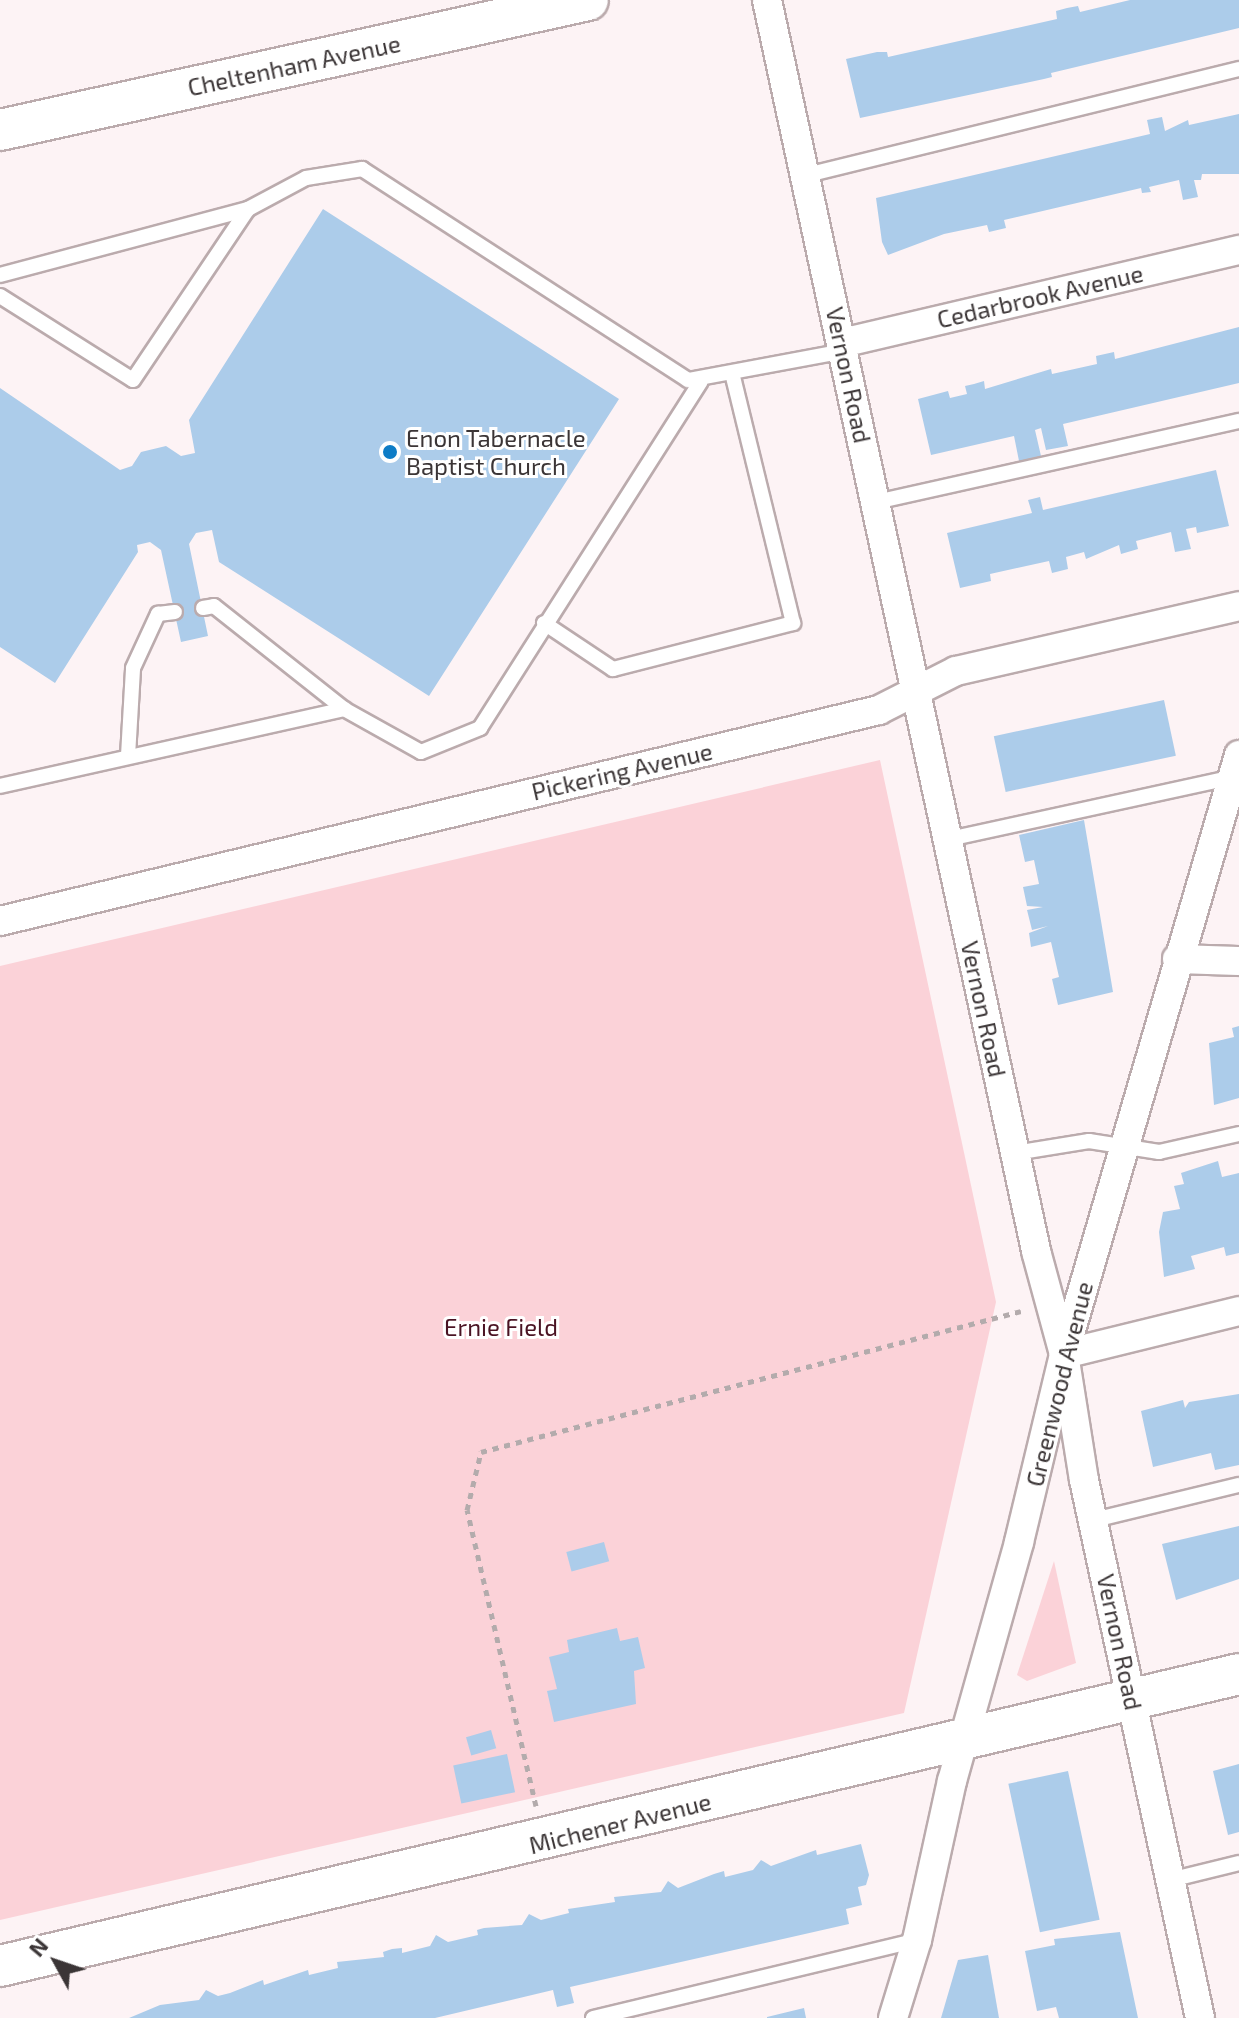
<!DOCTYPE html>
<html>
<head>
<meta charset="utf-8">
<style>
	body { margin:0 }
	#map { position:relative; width:1239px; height:2018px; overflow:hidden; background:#fdf3f5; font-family:"Exo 2",sans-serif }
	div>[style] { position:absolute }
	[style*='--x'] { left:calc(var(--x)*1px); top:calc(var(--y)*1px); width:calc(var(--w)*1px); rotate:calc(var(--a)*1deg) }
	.green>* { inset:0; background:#fbd2d8 }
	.building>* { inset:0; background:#acccea; transform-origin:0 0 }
	.path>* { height:5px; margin-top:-2.5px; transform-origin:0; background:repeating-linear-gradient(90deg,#b3abac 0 6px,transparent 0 12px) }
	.roads { filter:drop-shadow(2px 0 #bbabad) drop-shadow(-2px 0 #bbabad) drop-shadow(0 2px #bbabad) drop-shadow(0 -2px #bbabad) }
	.lane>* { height:14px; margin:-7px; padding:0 7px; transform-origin:7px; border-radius:7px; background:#fff }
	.street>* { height:28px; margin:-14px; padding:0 14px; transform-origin:14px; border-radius:14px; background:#fff }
	.secondary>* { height:40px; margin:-20px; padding:0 20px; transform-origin:20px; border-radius:20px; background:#fff }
	.dots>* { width:22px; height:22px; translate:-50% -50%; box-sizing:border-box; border:4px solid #fff; border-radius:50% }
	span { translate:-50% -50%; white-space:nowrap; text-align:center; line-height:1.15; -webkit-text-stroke:6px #fff; paint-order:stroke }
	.street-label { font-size:24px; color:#3b3536 }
	.poi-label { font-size:24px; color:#3b3536 }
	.left { translate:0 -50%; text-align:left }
	.park-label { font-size:24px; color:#4a1323 }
	.north { position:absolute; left:16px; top:1922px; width:80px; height:80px; -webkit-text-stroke:6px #fff; paint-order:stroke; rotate:310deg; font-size:22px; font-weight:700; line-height:32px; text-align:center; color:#3b3536 }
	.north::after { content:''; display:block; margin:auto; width:28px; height:36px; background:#3b3536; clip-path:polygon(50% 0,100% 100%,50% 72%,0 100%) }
</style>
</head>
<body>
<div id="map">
	<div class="green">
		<i style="clip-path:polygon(880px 760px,996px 1302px,904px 1713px,0 1920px,0 966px)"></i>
		<i style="clip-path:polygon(1054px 1561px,1076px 1663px,1027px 1681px,1017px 1675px)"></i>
	</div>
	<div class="building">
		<i style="clip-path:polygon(1130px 0,1239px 0,1239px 28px,1051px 73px,1052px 77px,1044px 79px,860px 118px,846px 59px,877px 52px,887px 52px,888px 57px,1057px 19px,1056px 11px,1067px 8px,1078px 6px,1080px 12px)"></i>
		<i style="clip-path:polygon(1239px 114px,1239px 174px,1202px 174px,1201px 180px,1194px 180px,1198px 197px,1183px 200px,1179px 180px,1149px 187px,1151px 192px,1142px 193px,1141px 188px,1004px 220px,1006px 228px,989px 232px,987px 225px,944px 234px,888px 255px,882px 242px,876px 198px,1150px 134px,1147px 120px,1162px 117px,1165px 131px,1188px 120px,1189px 125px)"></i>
		<i style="clip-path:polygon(323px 209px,619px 399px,429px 696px,219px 562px,212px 530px,196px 533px,189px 544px,208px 636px,181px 642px,161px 550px,150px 542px,137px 545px,138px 552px,55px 683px,0 647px,0 388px,120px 470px,132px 466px,141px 452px,166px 446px,181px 456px,195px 453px,189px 420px)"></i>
		<i style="clip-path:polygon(1239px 327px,1239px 383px,1063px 424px,1068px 446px,1046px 450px,1041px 428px,1035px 430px,1041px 456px,1019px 461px,1014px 436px,931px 455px,918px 399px,948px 391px,950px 398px,967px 394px,965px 386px,974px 384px,984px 381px,985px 389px,1051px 369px,1052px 374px,1097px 364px,1096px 356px,1114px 352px,1115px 359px)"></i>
		<i style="clip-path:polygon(1216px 470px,1229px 526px,1197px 533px,1196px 527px,1186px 529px,1191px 549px,1175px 552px,1171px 532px,1136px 541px,1138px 549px,1121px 554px,1119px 545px,1086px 559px,1084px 552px,1066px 557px,1068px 569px,1052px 573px,1049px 561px,990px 574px,991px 581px,960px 588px,947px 533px,1032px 513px,1028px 500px,1040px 497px,1043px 510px)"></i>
		<i style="left:1164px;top:700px;width:57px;height:174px;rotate:78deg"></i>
		<i style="clip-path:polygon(1084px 820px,1113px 992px,1058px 1005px,1052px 979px,1059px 977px,1051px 942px,1031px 947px,1029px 933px,1048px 926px,1032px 930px,1027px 910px,1043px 907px,1027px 906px,1023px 887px,1039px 884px,1034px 860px,1025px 862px,1019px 835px)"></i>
		<i style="clip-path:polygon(1239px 1026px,1239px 1098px,1214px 1105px,1209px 1043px,1234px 1037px,1232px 1028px)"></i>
		<i style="clip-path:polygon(1218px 1161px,1222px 1177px,1239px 1173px,1239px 1253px,1226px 1256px,1224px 1247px,1191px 1256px,1195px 1269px,1164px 1277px,1159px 1232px,1163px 1212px,1180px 1209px,1174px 1186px,1184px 1184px,1181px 1173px)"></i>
		<i style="clip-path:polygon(1239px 1394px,1239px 1465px,1215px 1470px,1211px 1453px,1153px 1467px,1141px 1411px,1183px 1400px,1185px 1408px,1189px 1402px)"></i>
		<i style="clip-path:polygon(1239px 1526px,1239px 1579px,1176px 1600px,1162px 1544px)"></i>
		<i style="left:604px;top:1542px;width:20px;height:39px;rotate:75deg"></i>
		<i style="clip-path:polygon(617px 1628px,620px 1641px,638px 1637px,645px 1668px,634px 1671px,636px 1704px,554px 1722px,547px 1691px,557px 1689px,549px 1657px,569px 1652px,567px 1640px)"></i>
		<i style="left:491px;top:1730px;width:19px;height:26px;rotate:74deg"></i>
		<i style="left:507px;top:1754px;width:39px;height:55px;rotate:78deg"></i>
		<i style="clip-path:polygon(1239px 1764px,1239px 1832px,1228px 1835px,1213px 1771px)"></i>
		<i style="left:1068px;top:1771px;width:152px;height:61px;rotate:78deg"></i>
		<i style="clip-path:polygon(861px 1844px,869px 1875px,866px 1885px,858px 1887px,862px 1905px,846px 1909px,849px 1924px,570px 1987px,574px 2003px,557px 2007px,553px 1990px,435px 2018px,129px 2018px,160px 2005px,199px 2000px,206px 1990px,218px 1996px,230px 1993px,263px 1980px,264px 1985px,308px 1970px,309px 1975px,338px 1968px,337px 1962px,384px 1957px,383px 1952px,392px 1949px,402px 1948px,402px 1953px,430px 1946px,436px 1935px,448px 1942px,478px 1935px,477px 1930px,484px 1928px,522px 1925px,529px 1914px,541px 1920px,569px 1913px,568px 1909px,615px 1902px,614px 1897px,661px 1892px,668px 1881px,678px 1888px,714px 1874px,724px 1871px,725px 1877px,753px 1870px,761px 1860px,771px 1866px,816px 1850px,817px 1855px)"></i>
		<i style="clip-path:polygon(1120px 1932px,1138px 2018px,1059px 2018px,1056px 2007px,1037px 2011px,1025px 1951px,1055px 1945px,1054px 1939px)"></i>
		<i style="clip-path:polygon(988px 1955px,999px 2018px,941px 2018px,958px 1960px)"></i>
		<i style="clip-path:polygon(804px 2008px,806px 2018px,767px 2018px,767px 2017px)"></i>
	</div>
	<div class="path">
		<i style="--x:536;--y:1806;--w:304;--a:-103.1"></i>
		<i style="--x:467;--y:1510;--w:60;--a:-76.4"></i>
		<i style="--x:481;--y:1452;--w:558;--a:-14.63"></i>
	</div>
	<div class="roads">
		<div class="lane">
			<i style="--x:807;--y:175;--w:445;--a:-13.8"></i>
			<i style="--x:0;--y:275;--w:257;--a:-14.9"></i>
			<i style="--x:248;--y:209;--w:66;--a:-28.1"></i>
			<i style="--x:306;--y:178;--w:57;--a:-9.1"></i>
			<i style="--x:362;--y:169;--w:388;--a:32.9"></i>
			<i style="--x:688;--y:380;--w:159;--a:-10.5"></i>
			<i style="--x:0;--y:296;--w:157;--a:32.3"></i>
			<i style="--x:133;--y:380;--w:206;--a:-56.1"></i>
			<i style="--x:876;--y:502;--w:372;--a:-12.6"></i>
			<i style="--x:203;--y:608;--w:11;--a:-10"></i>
			<i style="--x:214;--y:606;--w:166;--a:38.4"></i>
			<i style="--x:344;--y:709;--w:88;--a:29.2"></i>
			<i style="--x:421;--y:752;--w:64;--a:-22.1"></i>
			<i style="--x:480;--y:728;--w:411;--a:-57.5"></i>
			<i style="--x:544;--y:623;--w:83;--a:33.7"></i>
			<i style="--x:613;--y:669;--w:186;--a:-14.3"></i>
			<i style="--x:793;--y:623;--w:257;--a:-103.7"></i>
			<i style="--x:128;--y:756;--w:88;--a:-86.7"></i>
			<i style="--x:133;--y:668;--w:60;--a:-65.2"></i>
			<i style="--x:158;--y:614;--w:17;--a:-7"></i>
			<i style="--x:0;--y:786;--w:353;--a:-12.6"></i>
			<i style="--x:949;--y:839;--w:292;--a:-12.3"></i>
			<i style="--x:1015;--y:1153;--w:75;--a:-9.2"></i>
			<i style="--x:1089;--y:1141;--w:71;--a:8.9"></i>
			<i style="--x:1159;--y:1152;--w:82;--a:-12.7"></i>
			<i style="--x:1094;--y:1520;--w:149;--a:-13.6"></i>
			<i style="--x:1170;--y:1880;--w:71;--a:-13.8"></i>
			<i style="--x:593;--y:2018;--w:333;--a:-13.5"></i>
		</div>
		<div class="street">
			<i style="--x:767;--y:0;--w:1280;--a:77.86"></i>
			<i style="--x:1036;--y:1251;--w:107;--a:74.8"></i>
			<i style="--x:1064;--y:1354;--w:128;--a:81"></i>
			<i style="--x:1084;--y:1480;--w:550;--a:77.83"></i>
			<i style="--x:842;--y:343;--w:408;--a:-13.2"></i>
			<i style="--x:0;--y:921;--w:904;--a:-13.5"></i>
			<i style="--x:879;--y:710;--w:86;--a:-26.9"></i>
			<i style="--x:956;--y:671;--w:290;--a:-12.9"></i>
			<i style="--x:1177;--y:959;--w:62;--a:1.8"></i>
			<i style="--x:1064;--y:1354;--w:180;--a:-13.8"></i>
			<i style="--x:893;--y:2018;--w:82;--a:-72.9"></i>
			<i style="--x:917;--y:1940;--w:163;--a:-77.6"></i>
			<i style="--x:952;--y:1781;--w:248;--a:-74.3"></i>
			<i style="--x:1019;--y:1542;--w:193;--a:-76.5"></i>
			<i style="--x:1064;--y:1354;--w:624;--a:-73.71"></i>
		</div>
		<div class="secondary">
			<i style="--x:0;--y:130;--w:602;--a:-12.47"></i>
			<i style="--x:0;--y:1966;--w:1273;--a:-13.26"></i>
		</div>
	</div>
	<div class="dots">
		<i style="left:390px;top:452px;background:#0d7cc6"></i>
	</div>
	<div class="street-label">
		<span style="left:294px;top:65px;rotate:-12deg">Cheltenham Avenue</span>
		<span style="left:1040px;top:296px;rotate:-13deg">Cedarbrook Avenue</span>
		<span style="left:849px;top:375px;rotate:78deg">Vernon Road</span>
		<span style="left:622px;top:771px;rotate:-13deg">Pickering Avenue</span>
		<span style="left:984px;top:1009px;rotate:78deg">Vernon Road</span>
		<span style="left:1059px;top:1384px;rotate:-76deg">Greenwood Avenue</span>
		<span style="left:1120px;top:1642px;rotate:78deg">Vernon Road</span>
		<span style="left:620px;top:1823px;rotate:-14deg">Michener Avenue</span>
	</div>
	<div class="poi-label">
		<span class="left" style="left:406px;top:452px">Enon Tabernacle<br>Baptist Church</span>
	</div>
	<div class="park-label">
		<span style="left:501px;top:1327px">Ernie Field</span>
	</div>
	<div class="north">N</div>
</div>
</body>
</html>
